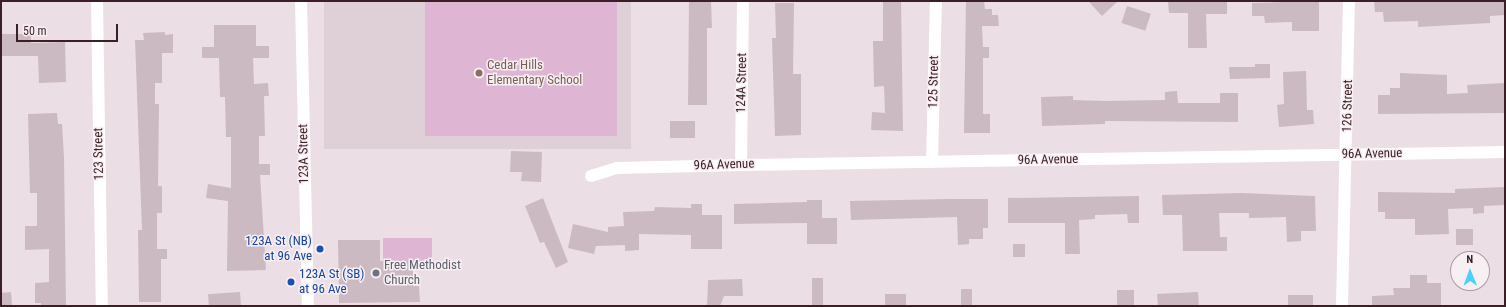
<!DOCTYPE html>
<html>
<head>
<meta charset="utf-8">
<style>
	body { margin:0 }
	#map { position:relative; width:1506px; height:307px; overflow:hidden; background:#ebdee4; font-family:"Roboto Condensed",sans-serif }
	div>[style] { position:absolute }
	[style*='--x'] { left:calc(var(--x)*1px); top:calc(var(--y)*1px); width:calc(var(--w)*1px); rotate:calc(var(--a)*1deg) }
	.built>* { inset:0; background:#dfcfd6; transform-origin:0 0 }
	.green>* { inset:0; background:#deb5d3; transform-origin:0 0 }
	.building>* { inset:0; background:#ccbac2; transform-origin:0 0 }
	.street>* { height:12px; margin:-6px; padding:0 6px; transform-origin:6px; border-radius:6px; background:#fff }
	.secondary>* { height:12px; margin:-6px; padding:0 6px; transform-origin:6px; border-radius:6px; background:#fff }
	.dots>* { width:11px; height:11px; translate:-50% -50%; box-sizing:border-box; border:2px solid #f8eff3; border-radius:50% }
	span { translate:-50% -50%; white-space:nowrap; text-align:center; line-height:1.15; -webkit-text-stroke:3px #f8eff3; paint-order:stroke }
	.education-label { font-size:13px; color:#785e54 }
	.left { translate:0 -50%; text-align:left }
	.street-label { font-size:13px; color:#3c1e26 }
	.transit-label { font-size:13px; color:#164399 }
	.right { translate:-100% -50%; text-align:right }
	.worship-label { font-size:13px; color:#5b616d }
	.frame { position:absolute; inset:0; border:2px solid #3c1e26; pointer-events:none }
	.north { position:absolute; left:1450px; top:251px; width:40px; height:40px; box-sizing:border-box; background:#f8eff3; border:1px solid #ad9ba1; border-radius:50%; rotate:359deg; font-size:11px; font-weight:700; line-height:16px; text-align:center; color:#3c1e26 }
	.north::after { content:''; display:block; margin:auto; width:14px; height:18px; background:#4bd0fc; clip-path:polygon(50% 0,100% 100%,50% 72%,0 100%) }
	.scale { position:absolute; left:16px; top:24px; width:102px; height:18px; box-sizing:border-box; border:2px solid #3c1e26; border-top:0; padding-left:5px; font-size:12px; line-height:14px; white-space:nowrap; color:#3c1e26; -webkit-text-stroke:3px #f8eff3; paint-order:stroke }
</style>
</head>
<body>
<div id="map">
	<div class="built">
		<i style="left:324px;top:1px;width:307px;height:148px"></i>
	</div>
	<div class="green">
		<i style="left:425px;top:1px;width:192px;height:135px"></i>
		<i style="left:383px;top:238px;width:49px;height:24px"></i>
	</div>
	<div class="building">
		<i style="clip-path:polygon(689px 1px,711px 1px,712px 28px,707px 28px,707px 105px,688px 105px)"></i>
		<i style="clip-path:polygon(883px 1px,901px 1px,903px 131px,871px 130px,872px 112px,885px 113px,884px 86px,874px 87px,873px 41px,883px 41px)"></i>
		<i style="clip-path:polygon(966px 1px,984px 1px,985px 9px,992px 9px,992px 15px,998px 15px,999px 26px,982px 26px,983px 47px,989px 47px,989px 58px,983px 58px,983px 114px,990px 114px,990px 133px,964px 133px)"></i>
		<i style="clip-path:polygon(1088px 1px,1118px 1px,1102px 16px)"></i>
		<i style="clip-path:polygon(1168px 1px,1227px 1px,1227px 14px,1206px 14px,1207px 48px,1188px 48px,1188px 13px,1169px 13px)"></i>
		<i style="clip-path:polygon(1319px 1px,1319px 31px,1292px 31px,1292px 22px,1265px 23px,1264px 16px,1252px 16px,1252px 3px)"></i>
		<i style="clip-path:polygon(1374px 1px,1505px 1px,1505px 15px,1490px 16px,1490px 23px,1418px 27px,1418px 21px,1384px 22px,1383px 12px,1375px 12px)"></i>
		<i style="clip-path:polygon(775px 3px,794px 3px,793px 74px,801px 74px,801px 135px,775px 136px,772px 38px,776px 38px)"></i>
		<i style="left:1127px;top:6px;width:25px;height:18px;rotate:18deg"></i>
		<i style="clip-path:polygon(214px 25px,256px 25px,256px 46px,269px 46px,269px 58px,253px 58px,254px 84px,268px 83px,269px 96px,264px 96px,265px 136px,259px 136px,259px 164px,270px 164px,270px 175px,260px 175px,266px 270px,227px 271px,228px 201px,206px 198px,208px 184px,231px 188px,231px 137px,226px 137px,225px 97px,220px 97px,219px 58px,202px 58px,202px 47px,214px 47px)"></i>
		<i style="clip-path:polygon(165px 32px,165px 35px,173px 34px,173px 53px,162px 53px,162px 83px,155px 83px,155px 104px,159px 104px,158px 186px,162px 186px,162px 213px,157px 213px,157px 249px,167px 249px,167px 259px,161px 259px,161px 302px,139px 302px,138px 230px,142px 230px,135px 40px,144px 40px,143px 33px)"></i>
		<i style="clip-path:polygon(1px 34px,31px 34px,31px 43px,65px 42px,66px 82px,39px 83px,38px 56px,1px 56px)"></i>
		<i style="clip-path:polygon(1255px 64px,1270px 64px,1270px 78px,1230px 79px,1229px 67px,1255px 67px)"></i>
		<i style="clip-path:polygon(1306px 71px,1307px 110px,1313px 110px,1314px 124px,1279px 127px,1277px 105px,1284px 104px,1283px 72px)"></i>
		<i style="clip-path:polygon(1400px 73px,1447px 75px,1447px 94px,1468px 93px,1467px 85px,1505px 83px,1505px 113px,1378px 114px,1378px 95px,1390px 95px,1390px 88px,1400px 88px)"></i>
		<i style="clip-path:polygon(1177px 91px,1178px 103px,1220px 103px,1220px 93px,1238px 93px,1238px 122px,1105px 121px,1105px 124px,1042px 126px,1041px 97px,1073px 96px,1073px 100px,1105px 101px,1165px 100px,1165px 92px)"></i>
		<i style="clip-path:polygon(57px 113px,58px 124px,62px 124px,64px 158px,66px 306px,41px 306px,41px 303px,35px 303px,35px 283px,49px 282px,49px 249px,25px 250px,25px 226px,37px 226px,37px 193px,30px 193px,28px 114px)"></i>
		<i style="left:695px;top:121px;width:17px;height:25px;rotate:90deg"></i>
		<i style="clip-path:polygon(511px 151px,542px 152px,541px 182px,521px 181px,522px 172px,510px 172px)"></i>
		<i style="clip-path:polygon(1505px 187px,1505px 205px,1484px 206px,1484px 213px,1473px 214px,1473px 208px,1448px 209px,1449px 234px,1415px 235px,1415px 219px,1385px 219px,1385px 212px,1378px 212px,1378px 192px,1455px 193px,1455px 189px)"></i>
		<i style="clip-path:polygon(1242px 193px,1315px 196px,1316px 231px,1301px 231px,1301px 241px,1287px 242px,1286px 217px,1249px 218px,1249px 213px,1219px 213px,1220px 237px,1227px 237px,1227px 251px,1183px 251px,1182px 215px,1163px 215px,1162px 195px)"></i>
		<i style="clip-path:polygon(1139px 196px,1139px 223px,1128px 223px,1127px 214px,1095px 215px,1095px 219px,1079px 220px,1080px 254px,1065px 254px,1065px 223px,1008px 223px,1008px 198px)"></i>
		<i style="clip-path:polygon(543px 198px,568px 262px,556px 268px,544px 242px,540px 243px,525px 206px)"></i>
		<i style="clip-path:polygon(948px 199px,988px 199px,988px 228px,983px 228px,983px 239px,969px 239px,969px 244px,958px 245px,957px 217px,851px 220px,850px 201px)"></i>
		<i style="clip-path:polygon(807px 200px,822px 200px,822px 218px,837px 218px,837px 244px,807px 244px,807px 223px,734px 224px,734px 204px,807px 202px)"></i>
		<i style="clip-path:polygon(691px 204px,702px 204px,702px 215px,722px 215px,722px 249px,691px 249px,691px 235px,639px 234px,639px 250px,625px 251px,625px 245px,596px 246px,594px 254px,568px 248px,573px 224px,608px 232px,608px 227px,624px 226px,623px 212px,654px 211px,655px 207px,691px 208px)"></i>
		<i style="left:1456px;top:229px;width:17px;height:16px"></i>
		<i style="clip-path:polygon(338px 240px,380px 240px,380px 261px,413px 261px,413px 286px,419px 286px,420px 302px,339px 303px)"></i>
		<i style="left:1013px;top:244px;width:12px;height:13px"></i>
		<i style="clip-path:polygon(1410px 275px,1427px 275px,1427px 283px,1441px 283px,1441px 306px,1372px 306px,1372px 296px,1394px 295px,1393px 288px,1410px 288px)"></i>
		<i style="left:812px;top:278px;width:11px;height:28px"></i>
		<i style="clip-path:polygon(742px 279px,743px 296px,724px 296px,720px 306px,707px 306px,708px 280px)"></i>
		<i style="left:961px;top:289px;width:11px;height:17px"></i>
		<i style="left:1117px;top:290px;width:17px;height:16px"></i>
		<i style="clip-path:polygon(11px 292px,12px 306px,1px 306px,1px 293px)"></i>
		<i style="left:240px;top:292px;width:14px;height:32px;rotate:86deg"></i>
		<i style="clip-path:polygon(1198px 292px,1199px 306px,1158px 306px,1157px 294px)"></i>
		<i style="left:885px;top:294px;width:21px;height:12px"></i>
		<i style="left:1313px;top:295px;width:11px;height:25px;rotate:90deg"></i>
	</div>
	<div class="street">
		<i style="--x:97;--y:1;--w:305;--a:89.1"></i>
		<i style="--x:932;--y:162;--w:161;--a:-88.6"></i>
		<i style="--x:741;--y:165;--w:164;--a:-89.3"></i>
		<i style="--x:591;--y:176;--w:27;--a:-17"></i>
		<i style="--x:617;--y:168;--w:124;--a:-1.4"></i>
		<i style="--x:741;--y:165;--w:764;--a:-0.97"></i>
		<i style="--x:1342;--y:306;--w:305;--a:-88.7"></i>
	</div>
	<div class="secondary">
		<i style="--x:301;--y:1;--w:305;--a:88.7"></i>
	</div>
	<div class="dots">
		<i style="left:479px;top:73px;background:#8d6e63"></i>
		<i style="left:320px;top:249px;background:#1a4fb4"></i>
		<i style="left:376px;top:273px;background:#6b7280"></i>
		<i style="left:291px;top:282px;background:#1a4fb4"></i>
	</div>
	<div class="education-label">
		<span class="left" style="left:487px;top:73px">Cedar Hills<br>Elementary School</span>
	</div>
	<div class="street-label">
		<span style="left:934px;top:82px;rotate:-89deg">125 Street</span>
		<span style="left:742px;top:83px;rotate:-89deg">124A Street</span>
		<span style="left:1348px;top:106px;rotate:-89deg">126 Street</span>
		<span style="left:99px;top:154px;rotate:-91deg">123 Street</span>
		<span style="left:304px;top:154px;rotate:-91deg">123A Street</span>
		<span style="left:1372px;top:154px;rotate:-1deg">96A Avenue</span>
		<span style="left:1048px;top:160px;rotate:-1deg">96A Avenue</span>
		<span style="left:724px;top:165px;rotate:-2deg">96A Avenue</span>
	</div>
	<div class="transit-label">
		<span class="right" style="left:312px;top:249px">123A St (NB)<br>at 96 Ave</span>
		<span class="left" style="left:299px;top:282px">123A St (SB)<br>at 96 Ave</span>
	</div>
	<div class="worship-label">
		<span class="left" style="left:384px;top:273px">Free Methodist<br>Church</span>
	</div>
	<div class="frame"></div>
	<div class="north">N</div>
	<div class="scale">50 m</div>
</div>
</body>
</html>
